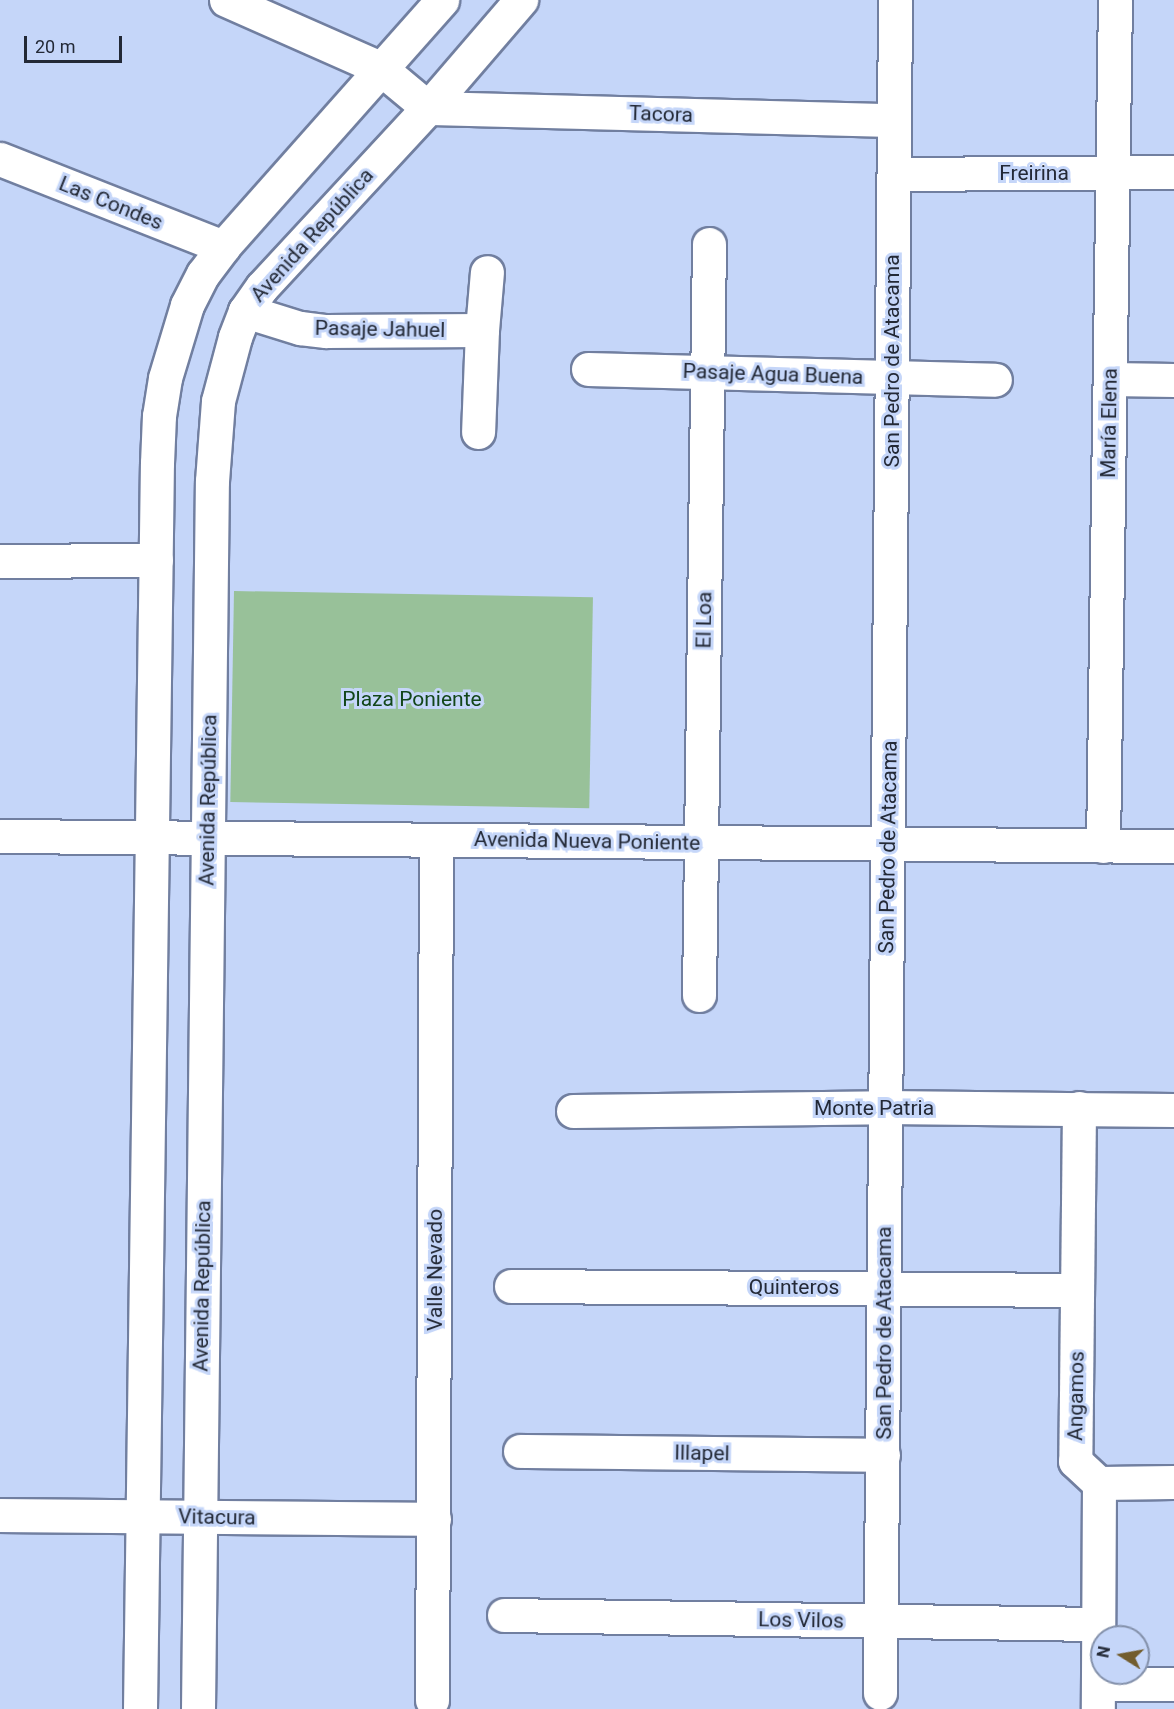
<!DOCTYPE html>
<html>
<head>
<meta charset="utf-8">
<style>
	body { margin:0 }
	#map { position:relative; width:1174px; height:1709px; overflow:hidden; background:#c5d6f9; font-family:Roboto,sans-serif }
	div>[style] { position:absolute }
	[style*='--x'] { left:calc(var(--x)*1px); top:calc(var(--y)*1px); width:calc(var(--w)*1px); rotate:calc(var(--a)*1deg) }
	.green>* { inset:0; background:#98c199; transform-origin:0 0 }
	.roads { filter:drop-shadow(2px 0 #717fa0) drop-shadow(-2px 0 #717fa0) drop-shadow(0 2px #717fa0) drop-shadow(0 -2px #717fa0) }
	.minor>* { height:33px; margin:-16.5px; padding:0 16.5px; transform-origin:16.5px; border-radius:16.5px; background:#fff }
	span { translate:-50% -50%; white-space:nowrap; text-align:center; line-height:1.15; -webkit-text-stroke:6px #c5d6f9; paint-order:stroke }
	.street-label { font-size:21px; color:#232936 }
	.park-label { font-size:21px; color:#124619 }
	.north { position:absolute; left:1090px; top:1625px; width:60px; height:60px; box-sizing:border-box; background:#c5d6f9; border:2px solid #8491ab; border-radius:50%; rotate:281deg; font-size:16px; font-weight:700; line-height:24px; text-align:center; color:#232936 }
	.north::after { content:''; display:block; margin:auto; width:21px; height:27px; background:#735d2d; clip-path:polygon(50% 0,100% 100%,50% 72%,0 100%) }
	.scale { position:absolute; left:24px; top:36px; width:98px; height:27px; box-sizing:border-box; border:3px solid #232936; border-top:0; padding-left:8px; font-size:18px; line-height:21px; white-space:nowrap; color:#232936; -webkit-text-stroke:4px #c5d6f9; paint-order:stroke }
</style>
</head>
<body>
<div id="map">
	<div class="green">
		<i style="left:234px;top:591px;width:359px;height:211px;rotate:1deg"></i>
	</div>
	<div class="roads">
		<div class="minor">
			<i style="--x:226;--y:0;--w:168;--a:23.8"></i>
			<i style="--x:380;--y:68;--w:62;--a:39.8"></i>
			<i style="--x:428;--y:108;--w:466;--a:1.5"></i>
			<i style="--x:0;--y:159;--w:240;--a:21.5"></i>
			<i style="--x:894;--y:174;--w:280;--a:-0.4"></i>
			<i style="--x:245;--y:311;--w:58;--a:17.2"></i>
			<i style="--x:300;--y:328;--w:26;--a:7"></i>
			<i style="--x:326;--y:331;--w:156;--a:-0.4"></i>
			<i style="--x:482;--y:330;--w:102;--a:92.2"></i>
			<i style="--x:482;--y:330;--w:58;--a:-85.1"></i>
			<i style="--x:588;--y:369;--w:407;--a:1.5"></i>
			<i style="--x:1110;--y:379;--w:64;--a:0.9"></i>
			<i style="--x:0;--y:561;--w:156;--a:-0.4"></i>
			<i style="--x:0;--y:836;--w:1174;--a:0.49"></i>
			<i style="--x:1103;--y:846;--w:846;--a:-89.19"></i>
			<i style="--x:699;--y:995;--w:751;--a:-89.24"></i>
			<i style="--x:1079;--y:1108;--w:353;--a:90.6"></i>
			<i style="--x:1075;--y:1461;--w:33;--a:43"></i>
			<i style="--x:1099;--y:1483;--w:226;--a:90.3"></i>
			<i style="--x:573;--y:1111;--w:312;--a:-0.7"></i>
			<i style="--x:885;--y:1107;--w:289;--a:0.6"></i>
			<i style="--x:511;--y:1286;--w:566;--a:0.4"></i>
			<i style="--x:520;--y:1451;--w:363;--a:0.6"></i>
			<i style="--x:1099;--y:1483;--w:75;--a:-0.8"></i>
			<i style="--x:0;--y:1515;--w:434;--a:0.5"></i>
			<i style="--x:504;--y:1615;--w:594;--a:0.87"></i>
			<i style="--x:1099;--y:1684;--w:75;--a:0"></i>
			<i style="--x:880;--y:1693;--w:1693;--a:-89.49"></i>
			<i style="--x:432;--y:1700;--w:860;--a:-89.73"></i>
			<i style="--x:140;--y:1709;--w:1246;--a:-89.22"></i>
			<i style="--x:157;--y:463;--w:47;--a:-87.6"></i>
			<i style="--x:159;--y:416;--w:38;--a:-81"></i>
			<i style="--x:165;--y:378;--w:76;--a:-73.2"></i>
			<i style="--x:187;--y:305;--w:35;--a:-63"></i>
			<i style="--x:203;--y:274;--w:34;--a:-53"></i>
			<i style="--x:223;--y:247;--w:330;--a:-48.4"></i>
			<i style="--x:198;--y:1709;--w:1228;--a:-89.35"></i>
			<i style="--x:212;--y:481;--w:80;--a:-85.7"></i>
			<i style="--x:218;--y:401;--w:66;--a:-75.1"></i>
			<i style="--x:235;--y:337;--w:28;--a:-69"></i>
			<i style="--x:245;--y:311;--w:29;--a:-55"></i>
			<i style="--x:262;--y:287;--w:244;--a:-47.2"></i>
			<i style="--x:428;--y:108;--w:143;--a:-49.3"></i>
		</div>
	</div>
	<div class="street-label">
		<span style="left:661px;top:114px;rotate:2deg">Tacora</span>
		<span style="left:1034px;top:173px">Freirina</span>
		<span style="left:111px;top:203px;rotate:22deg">Las Condes</span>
		<span style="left:312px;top:235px;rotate:-48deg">Avenida República</span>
		<span style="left:380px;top:329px;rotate:1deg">Pasaje Jahuel</span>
		<span style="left:892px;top:361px;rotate:-90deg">San Pedro de Atacama</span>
		<span style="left:773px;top:374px;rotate:2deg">Pasaje Agua Buena</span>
		<span style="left:1109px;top:423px;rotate:-89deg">María Elena</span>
		<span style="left:704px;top:620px;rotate:-89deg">El Loa</span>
		<span style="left:208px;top:800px;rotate:-89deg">Avenida República</span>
		<span style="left:587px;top:841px;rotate:1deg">Avenida Nueva Poniente</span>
		<span style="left:888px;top:847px;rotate:-89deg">San Pedro de Atacama</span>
		<span style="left:874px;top:1108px">Monte Patria</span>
		<span style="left:435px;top:1270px;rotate:-90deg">Valle Nevado</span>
		<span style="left:202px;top:1286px;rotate:-89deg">Avenida República</span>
		<span style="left:794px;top:1287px">Quinteros</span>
		<span style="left:884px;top:1333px;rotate:-90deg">San Pedro de Atacama</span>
		<span style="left:1076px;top:1396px;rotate:-89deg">Angamos</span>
		<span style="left:702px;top:1453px;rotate:1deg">Illapel</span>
		<span style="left:217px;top:1517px;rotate:1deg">Vitacura</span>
		<span style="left:801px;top:1620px;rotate:1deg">Los Vilos</span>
	</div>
	<div class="park-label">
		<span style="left:412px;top:699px">Plaza Poniente</span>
	</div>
	<div class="north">N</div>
	<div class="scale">20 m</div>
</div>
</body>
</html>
